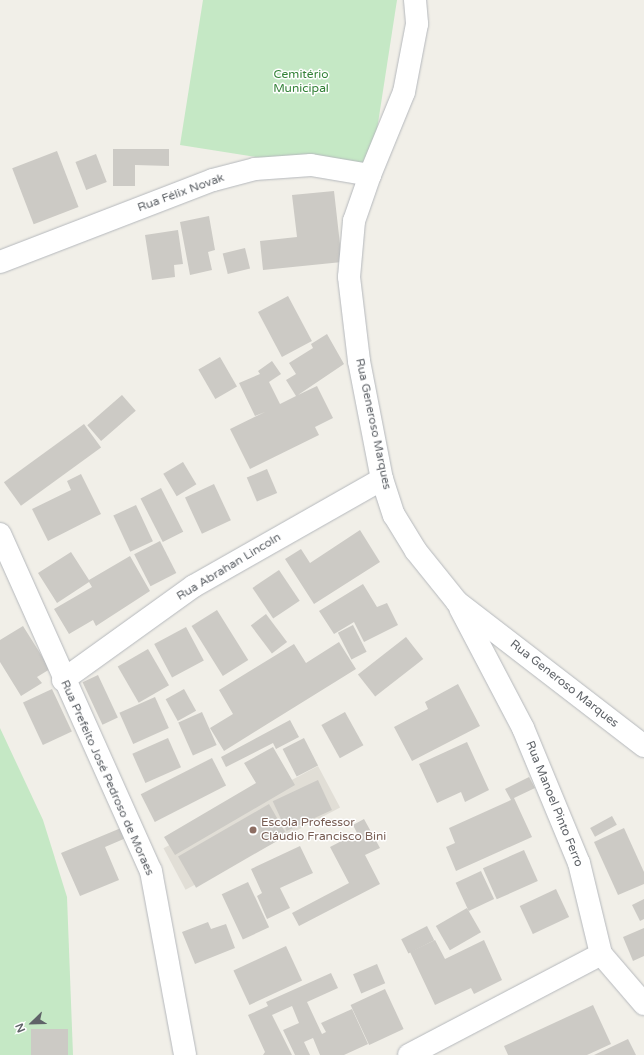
<!DOCTYPE html>
<html>
<head>
<meta charset="utf-8">
<style>
	body { margin:0 }
	#map { position:relative; width:644px; height:1055px; overflow:hidden; background:#f1efe8; font-family:"Varela Round",sans-serif }
	div>[style] { position:absolute }
	.education>* { inset:0; background:#e1ded6; transform-origin:0 0 }
	.green>* { inset:0; background:#c5e8c5 }
	.building>* { inset:0; background:#cccac5; transform-origin:0 0 }
	.roads { filter:drop-shadow(0 0 1px #b5b8bc) drop-shadow(0 0 1px #b5b8bc) }
	.street>* { height:22px; margin:-11px; padding:0 11px; transform-origin:11px; border-radius:11px; background:#fff }
	.secondary>* { height:22px; margin:-11px; padding:0 11px; transform-origin:11px; border-radius:11px; background:#fff }
	.dots>* { width:11px; height:11px; translate:-50% -50%; box-sizing:border-box; border:2px solid #fff; border-radius:50% }
	span { translate:-50% -50%; white-space:nowrap; text-align:center; line-height:1.15; -webkit-text-stroke:3px #fff; paint-order:stroke }
	.park-label { font-size:12px; color:#348238 }
	.street-label { font-size:12px; color:#5f6368 }
	.education-label { font-size:12px; color:#785e54 }
	.left { translate:0 -50%; text-align:left }
	.north { position:absolute; left:12px; top:1003px; width:40px; height:40px; -webkit-text-stroke:3px #fff; paint-order:stroke; rotate:247deg; font-size:11px; font-weight:700; line-height:16px; text-align:center; color:#5f6368 }
	.north::after { content:''; display:block; margin:auto; width:14px; height:18px; background:#5f6368; clip-path:polygon(50% 0,100% 100%,50% 72%,0 100%) }
</style>
</head>
<body>
<div id="map">
	<div class="education">
		<div style="left:318px;top:766px;width:47px;height:175px;rotate:62deg"></div>
	</div>
	<div class="green">
		<div style="clip-path:polygon(203px 0,397px 0,370px 175px,180px 145px)"></div>
		<div style="clip-path:polygon(0 728px,43px 820px,67px 897px,73px 1055px,0 1055px)"></div>
	</div>
	<div class="building">
		<div style="clip-path:polygon(113px 149px,169px 149px,169px 166px,135px 165px,135px 186px,113px 186px)"></div>
		<div style="left:57px;top:151px;width:60px;height:48px;rotate:69deg"></div>
		<div style="left:96px;top:154px;width:30px;height:22px;rotate:69deg"></div>
		<div style="clip-path:polygon(334px 191px,342px 262px,263px 270px,260px 241px,297px 237px,292px 195px)"></div>
		<div style="clip-path:polygon(209px 216px,215px 250px,208px 252px,212px 270px,190px 275px,180px 222px)"></div>
		<div style="clip-path:polygon(178px 230px,183px 264px,174px 265px,175px 277px,152px 280px,145px 235px)"></div>
		<div style="left:245px;top:248px;width:21px;height:23px;rotate:76deg"></div>
		<div style="left:288px;top:296px;width:51px;height:34px;rotate:62deg"></div>
		<div style="clip-path:polygon(327px 334px,344px 364px,298px 395px,317px 386px,333px 418px,315px 427px,319px 435px,250px 469px,230px 429px,265px 412px,255px 416px,239px 383px,260px 374px,258px 371px,272px 361px,281px 374px,269px 382px,280px 404px,296px 396px,286px 380px,296px 374px,289px 363px,313px 348px,311px 344px)"></div>
		<div style="left:220px;top:357px;width:34px;height:25px;rotate:60deg"></div>
		<div style="left:122px;top:395px;width:21px;height:46px;rotate:49deg"></div>
		<div style="left:84px;top:424px;width:29px;height:99px;rotate:54deg"></div>
		<div style="left:183px;top:462px;width:26px;height:23px;rotate:59deg"></div>
		<div style="left:267px;top:469px;width:26px;height:22px;rotate:67deg"></div>
		<div style="clip-path:polygon(81px 474px,101px 514px,48px 541px,32px 509px,71px 490px,67px 481px)"></div>
		<div style="left:214px;top:484px;width:40px;height:32px;rotate:65deg"></div>
		<div style="left:161px;top:488px;width:49px;height:23px;rotate:63deg"></div>
		<div style="left:136px;top:505px;width:40px;height:25px;rotate:65deg"></div>
		<div style="clip-path:polygon(360px 530px,380px 562px,314px 604px,285px 559px,301px 549px,310px 563px)"></div>
		<div style="left:160px;top:541px;width:36px;height:29px;rotate:63deg"></div>
		<div style="clip-path:polygon(71px 552px,89px 580px,130px 556px,150px 591px,96px 626px,93px 620px,69px 634px,54px 609px,92px 587px,89px 582px,57px 603px,38px 573px)"></div>
		<div style="left:279px;top:570px;width:37px;height:32px;rotate:56deg"></div>
		<div style="clip-path:polygon(363px 584px,377px 607px,387px 603px,398px 625px,364px 642px,354px 622px,334px 634px,319px 611px)"></div>
		<div style="left:217px;top:610px;width:59px;height:30px;rotate:58deg"></div>
		<div style="left:266px;top:614px;width:35px;height:19px;rotate:53deg"></div>
		<div style="left:353px;top:625px;width:30px;height:17px;rotate:63deg"></div>
		<div style="clip-path:polygon(23px 626px,50px 669px,37px 677px,42px 683px,21px 696px,0 662px,0 640px)"></div>
		<div style="left:186px;top:627px;width:38px;height:36px;rotate:62deg"></div>
		<div style="left:406px;top:637px;width:28px;height:61px;rotate:52deg"></div>
		<div style="clip-path:polygon(339px 642px,356px 669px,224px 751px,210px 728px,233px 714px,219px 690px,294px 644px,306px 663px)"></div>
		<div style="left:148px;top:649px;width:42px;height:35px;rotate:60deg"></div>
		<div style="left:98px;top:675px;width:47px;height:17px;rotate:65deg"></div>
		<div style="clip-path:polygon(458px 684px,480px 726px,412px 761px,394px 727px,428px 709px,425px 702px)"></div>
		<div style="left:52px;top:689px;width:47px;height:32px;rotate:65deg"></div>
		<div style="left:184px;top:689px;width:25px;height:21px;rotate:61deg"></div>
		<div style="left:155px;top:697px;width:34px;height:39px;rotate:66deg"></div>
		<div style="left:202px;top:712px;width:36px;height:26px;rotate:66deg"></div>
		<div style="left:345px;top:712px;width:38px;height:27px;rotate:61deg"></div>
		<div style="clip-path:polygon(290px 720px,299px 737px,276px 749px,273px 743px,226px 767px,221px 757px)"></div>
		<div style="left:168px;top:738px;width:32px;height:39px;rotate:66deg"></div>
		<div style="left:304px;top:738px;width:31px;height:24px;rotate:63deg"></div>
		<div style="clip-path:polygon(467px 742px,489px 790px,465px 802px,461px 792px,437px 803px,419px 764px)"></div>
		<div style="clip-path:polygon(273px 747px,295px 785px,175px 855px,164px 837px,256px 783px,244px 763px)"></div>
		<div style="left:212px;top:758px;width:31px;height:80px;rotate:63deg"></div>
		<div style="clip-path:polygon(529px 777px,535px 788px,514px 798px,532px 837px,456px 871px,446px 847px,455px 843px,449px 828px,511px 800px,505px 789px)"></div>
		<div style="left:318px;top:780px;width:33px;height:50px;rotate:65deg"></div>
		<div style="left:269px;top:804px;width:36px;height:105px;rotate:60deg"></div>
		<div style="left:612px;top:816px;width:10px;height:25px;rotate:61deg"></div>
		<div style="clip-path:polygon(364px 819px,380px 848px,365px 855px,380px 884px,299px 926px,292px 913px,349px 883px,330px 847px,357px 833px,353px 825px)"></div>
		<div style="clip-path:polygon(121px 828px,126px 838px,105px 847px,119px 880px,80px 896px,61px 853px)"></div>
		<div style="clip-path:polygon(624px 828px,644px 872px,644px 884px,618px 895px,594px 842px)"></div>
		<div style="clip-path:polygon(300px 846px,313px 873px,280px 888px,290px 908px,267px 919px,257px 896px,262px 893px,251px 869px)"></div>
		<div style="left:524px;top:850px;width:34px;height:45px;rotate:66deg"></div>
		<div style="left:481px;top:871px;width:31px;height:28px;rotate:65deg"></div>
		<div style="left:248px;top:882px;width:50px;height:29px;rotate:65deg"></div>
		<div style="left:556px;top:889px;width:31px;height:40px;rotate:65deg"></div>
		<div style="clip-path:polygon(644px 899px,644px 919px,640px 921px,632px 905px)"></div>
		<div style="left:467px;top:908px;width:28px;height:36px;rotate:60deg"></div>
		<div style="clip-path:polygon(208px 922px,211px 929px,226px 924px,235px 948px,195px 964px,182px 932px)"></div>
		<div style="left:427px;top:926px;width:16px;height:29px;rotate:63deg"></div>
		<div style="clip-path:polygon(644px 928px,644px 956px,633px 961px,623px 937px)"></div>
		<div style="clip-path:polygon(435px 940px,445px 959px,484px 940px,502px 980px,474px 994px,471px 988px,435px 1005px,410px 952px)"></div>
		<div style="left:286px;top:946px;width:38px;height:58px;rotate:65deg"></div>
		<div style="left:377px;top:964px;width:21px;height:26px;rotate:67deg"></div>
		<div style="clip-path:polygon(331px 973px,338px 988px,307px 1002px,322px 1034px,326px 1032px,321px 1023px,352px 1009px,368px 1044px,344px 1055px,320px 1055px,313px 1038px,304px 1042px,310px 1055px,295px 1055px,283px 1030px,299px 1023px,292px 1006px,272px 1015px,292px 1055px,263px 1055px,265px 1052px,248px 1015px,268px 1006px,266px 1002px)"></div>
		<div style="left:385px;top:989px;width:44px;height:38px;rotate:65deg"></div>
		<div style="clip-path:polygon(593px 1005px,611px 1044px,587px 1055px,508px 1055px,504px 1046px)"></div>
		<div style="left:31px;top:1029px;width:37px;height:26px"></div>
		<div style="clip-path:polygon(628px 1039px,636px 1055px,594px 1055px)"></div>
	</div>
	<div class="roads">
		<div class="street">
			<div style="left:0;top:262px;width:228px;rotate:-21.1deg"></div>
			<div style="left:213px;top:180px;width:43px;rotate:-14.7deg"></div>
			<div style="left:255px;top:169px;width:56px;rotate:-4.1deg"></div>
			<div style="left:311px;top:165px;width:60px;rotate:9.6deg"></div>
			<div style="left:0;top:534px;width:369px;rotate:65.9deg"></div>
			<div style="left:151px;top:871px;width:187px;rotate:79.5deg"></div>
			<div style="left:63px;top:680px;width:161px;rotate:-35.7deg"></div>
			<div style="left:194px;top:586px;width:216px;rotate:-29.6deg"></div>
			<div style="left:409px;top:1055px;width:217px;rotate:-27.7deg"></div>
		</div>
		<div class="secondary">
			<div style="left:415px;top:0;width:24px;rotate:85deg"></div>
			<div style="left:417px;top:24px;width:69px;rotate:100.8deg"></div>
			<div style="left:404px;top:92px;width:90px;rotate:112.3deg"></div>
			<div style="left:370px;top:175px;width:49px;rotate:109.2deg"></div>
			<div style="left:354px;top:221px;width:56px;rotate:95.1deg"></div>
			<div style="left:349px;top:277px;width:85px;rotate:83.2deg"></div>
			<div style="left:359px;top:361px;width:120px;rotate:79deg"></div>
			<div style="left:382px;top:479px;width:38px;rotate:72deg"></div>
			<div style="left:394px;top:515px;width:42px;rotate:58.6deg"></div>
			<div style="left:416px;top:551px;width:65px;rotate:51.2deg"></div>
			<div style="left:457px;top:602px;width:236px;rotate:37.6deg"></div>
			<div style="left:460px;top:608px;width:136px;rotate:62.3deg"></div>
			<div style="left:523px;top:728px;width:146px;rotate:67.5deg"></div>
			<div style="left:579px;top:863px;width:94px;rotate:76.4deg"></div>
			<div style="left:601px;top:954px;width:66px;rotate:49.3deg"></div>
		</div>
	</div>
	<div class="dots">
		<div style="left:253px;top:830px;background:#8d6e63"></div>
	</div>
	<div class="park-label">
		<span style="left:301px;top:82px">Cemitério<br>Municipal</span>
	</div>
	<div class="street-label">
		<span style="left:181px;top:193px;rotate:-20deg">Rua Félix Novak</span>
		<span style="left:373px;top:424px;rotate:78deg">Rua Generoso Marques</span>
		<span style="left:229px;top:567px;rotate:-31deg">Rua Abrahan Lincoln</span>
		<span style="left:564px;top:684px;rotate:38deg">Rua Generoso Marques</span>
		<span style="left:107px;top:778px;rotate:66deg">Rua Prefeito José Pedroso de Moraes</span>
		<span style="left:554px;top:804px;rotate:68deg">Rua Manoel Pinto Ferro</span>
	</div>
	<div class="education-label">
		<span class="left" style="left:261px;top:830px">Escola Professor<br>Cláudio Francisco Bini</span>
	</div>
	<div class="north">N</div>
</div>
</body>
</html>
